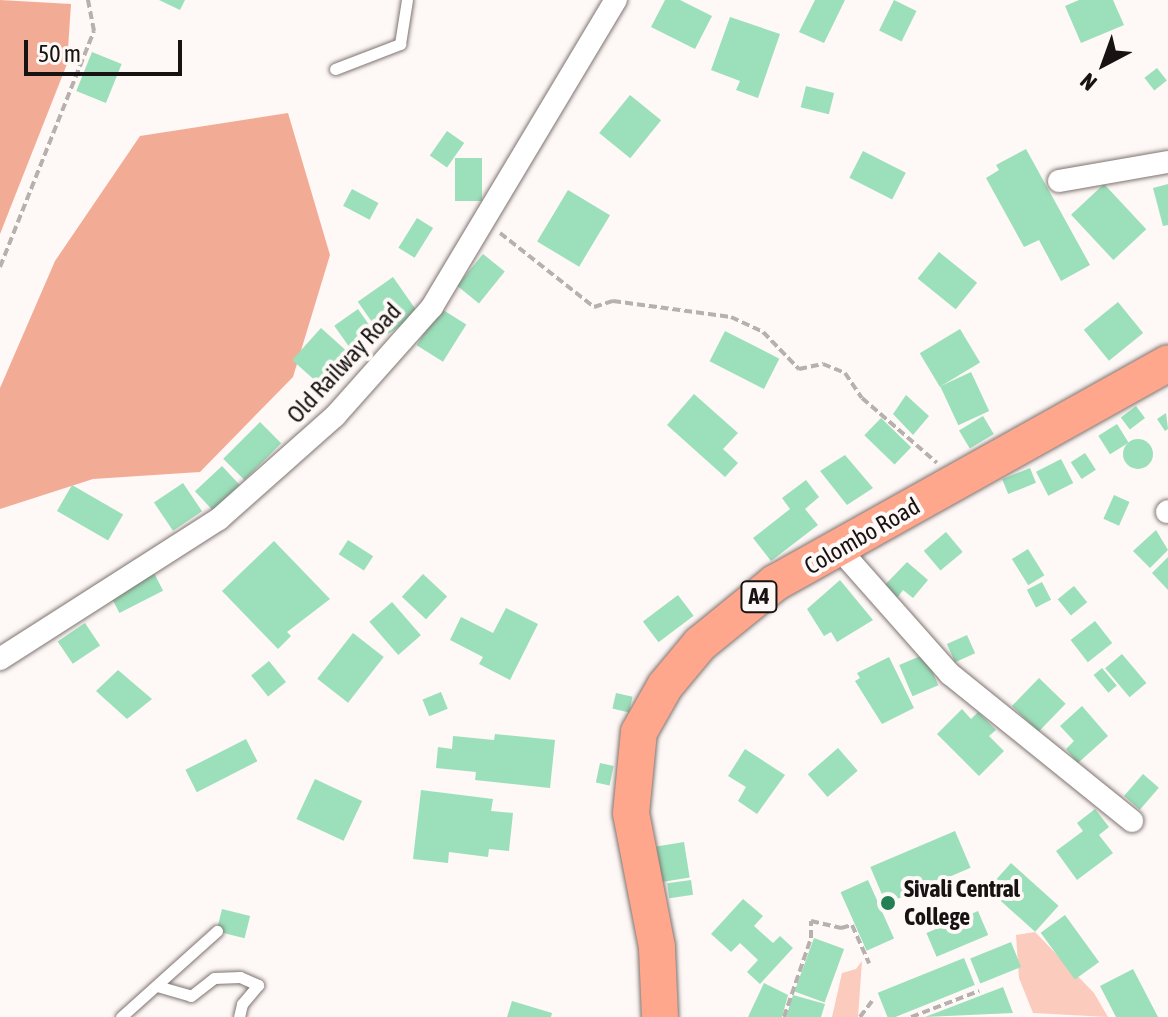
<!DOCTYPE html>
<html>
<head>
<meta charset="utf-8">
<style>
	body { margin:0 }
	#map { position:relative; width:1168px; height:1017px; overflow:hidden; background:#fef8f6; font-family:"Asap Condensed",sans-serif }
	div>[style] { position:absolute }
	.green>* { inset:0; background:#fbcbbd }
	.forest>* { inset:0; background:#f2ac96 }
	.building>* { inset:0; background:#9be0ba; transform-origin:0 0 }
	.round { border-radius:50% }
	.path>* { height:4px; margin-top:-2px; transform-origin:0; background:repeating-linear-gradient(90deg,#b6b1af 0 8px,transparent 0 12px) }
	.roads { filter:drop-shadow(0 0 2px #7e7471) drop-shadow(0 0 2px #7e7471) }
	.service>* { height:11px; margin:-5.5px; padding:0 5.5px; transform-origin:5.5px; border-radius:5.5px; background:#fff }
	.minor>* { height:22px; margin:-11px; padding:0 11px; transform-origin:11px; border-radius:11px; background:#fff }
	.trunk>* { height:36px; margin:-18px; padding:0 18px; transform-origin:18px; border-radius:18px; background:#fea78c }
	.dots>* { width:22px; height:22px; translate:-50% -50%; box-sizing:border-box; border:4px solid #fef8f6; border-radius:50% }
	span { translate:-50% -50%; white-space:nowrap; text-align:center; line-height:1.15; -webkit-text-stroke:8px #fef8f6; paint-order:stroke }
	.shield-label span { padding:2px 6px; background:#fef8f6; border:2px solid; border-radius:6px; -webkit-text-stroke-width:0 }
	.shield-label { font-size:22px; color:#171312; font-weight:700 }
	.street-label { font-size:24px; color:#171312 }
	.poi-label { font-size:24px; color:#171312; font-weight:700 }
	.left { translate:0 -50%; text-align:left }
	.north { position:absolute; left:1064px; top:24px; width:80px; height:80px; -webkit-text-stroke:6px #fef8f6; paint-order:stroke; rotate:221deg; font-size:22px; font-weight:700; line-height:32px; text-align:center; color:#171312 }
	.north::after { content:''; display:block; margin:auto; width:28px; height:36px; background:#171312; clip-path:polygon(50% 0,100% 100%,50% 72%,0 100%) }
	.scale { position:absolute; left:24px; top:40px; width:158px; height:36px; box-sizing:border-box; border:4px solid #171312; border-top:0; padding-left:10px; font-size:24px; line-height:28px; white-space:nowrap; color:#171312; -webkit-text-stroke:6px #fef8f6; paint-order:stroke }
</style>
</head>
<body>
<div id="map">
	<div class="green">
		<div style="clip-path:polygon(1035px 932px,1094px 993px,1108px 1017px,1033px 1013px,1019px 978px,1016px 935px)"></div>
		<div style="clip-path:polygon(862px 961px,858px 1017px,832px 1017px,842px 973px,856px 969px)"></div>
	</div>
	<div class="forest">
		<div style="clip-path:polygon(0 0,71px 4px,67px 64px,0 234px)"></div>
		<div style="clip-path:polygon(288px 113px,330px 255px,293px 377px,200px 472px,93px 479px,0 509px,0 388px,55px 261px,140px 136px)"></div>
	</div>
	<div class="building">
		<div style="clip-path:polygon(159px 0,185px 0,180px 10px)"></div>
		<div style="clip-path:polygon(665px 0,680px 0,712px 16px,695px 49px,651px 27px)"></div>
		<div style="clip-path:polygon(815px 0,845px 0,824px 43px,799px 32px)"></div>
		<div style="left:894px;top:0;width:25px;height:34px;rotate:26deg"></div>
		<div style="clip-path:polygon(1079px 0,1113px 0,1124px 25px,1081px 43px,1065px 6px)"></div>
		<div style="clip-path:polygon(730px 17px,780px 34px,758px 98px,736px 90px,740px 81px,711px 70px)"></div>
		<div style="left:92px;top:52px;width:32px;height:42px;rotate:22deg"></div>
		<div style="left:1157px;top:68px;width:16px;height:16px;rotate:52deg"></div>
		<div style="left:806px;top:86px;width:29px;height:22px;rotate:14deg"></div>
		<div style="left:630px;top:95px;width:40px;height:49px;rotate:39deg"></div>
		<div style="left:447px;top:131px;width:21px;height:30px;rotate:35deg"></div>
		<div style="clip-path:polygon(1026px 149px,1090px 265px,1061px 281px,1039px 240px,1024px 247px,986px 178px,999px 170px,996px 165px)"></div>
		<div style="left:863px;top:151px;width:48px;height:30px;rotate:27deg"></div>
		<div style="left:455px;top:158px;width:27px;height:43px"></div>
		<div style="left:1104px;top:184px;width:62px;height:45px;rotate:47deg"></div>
		<div style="clip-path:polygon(1168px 184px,1168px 225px,1163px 226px,1153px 188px)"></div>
		<div style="left:352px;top:189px;width:30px;height:19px;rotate:28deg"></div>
		<div style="left:568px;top:190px;width:49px;height:60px;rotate:31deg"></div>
		<div style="left:417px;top:218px;width:19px;height:35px;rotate:32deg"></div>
		<div style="left:939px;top:252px;width:49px;height:34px;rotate:39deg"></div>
		<div style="left:483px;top:254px;width:28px;height:41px;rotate:39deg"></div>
		<div style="left:393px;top:277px;width:44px;height:43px;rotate:55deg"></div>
		<div style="left:1118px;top:302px;width:40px;height:44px;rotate:51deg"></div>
		<div style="left:440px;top:308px;width:31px;height:44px;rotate:32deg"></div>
		<div style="left:358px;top:309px;width:28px;height:29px;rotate:55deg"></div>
		<div style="left:321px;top:328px;width:39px;height:43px;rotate:42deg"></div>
		<div style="left:960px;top:329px;width:39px;height:47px;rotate:59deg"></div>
		<div style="left:725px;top:331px;width:61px;height:34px;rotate:27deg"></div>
		<div style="left:971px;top:372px;width:43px;height:34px;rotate:65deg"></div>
		<div style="clip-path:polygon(694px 394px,738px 433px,723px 449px,738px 463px,725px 477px,667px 425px)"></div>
		<div style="clip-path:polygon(906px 395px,929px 416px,913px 435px,893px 414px)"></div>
		<div style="left:1136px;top:406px;width:15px;height:19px;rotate:53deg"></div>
		<div style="clip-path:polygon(1166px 413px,1168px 429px,1165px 431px,1157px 419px)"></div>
		<div style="left:983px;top:416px;width:21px;height:28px;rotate:59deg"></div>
		<div style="left:881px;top:418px;width:42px;height:24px;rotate:44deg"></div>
		<div style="left:260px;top:422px;width:30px;height:52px;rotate:45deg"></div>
		<div style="left:1117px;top:424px;width:22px;height:22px;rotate:58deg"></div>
		<div class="round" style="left:1123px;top:439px;width:30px;height:30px"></div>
		<div style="left:1085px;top:453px;width:20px;height:17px;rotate:57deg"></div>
		<div style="clip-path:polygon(845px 455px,873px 488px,847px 505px,820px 471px)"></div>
		<div style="left:1061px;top:459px;width:27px;height:28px;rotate:63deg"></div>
		<div style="left:222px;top:466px;width:26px;height:37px;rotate:47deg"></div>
		<div style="left:1030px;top:468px;width:16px;height:30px;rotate:68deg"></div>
		<div style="clip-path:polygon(806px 480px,819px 497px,805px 509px,818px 525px,771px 561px,753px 538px,790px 509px,782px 498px)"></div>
		<div style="left:183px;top:483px;width:34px;height:35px;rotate:56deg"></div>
		<div style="left:72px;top:485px;width:59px;height:30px;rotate:30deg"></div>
		<div style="left:1114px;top:495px;width:17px;height:26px;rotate:24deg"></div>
		<div style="clip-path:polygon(1156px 530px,1168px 550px,1150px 568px,1133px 551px)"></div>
		<div style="left:946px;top:532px;width:26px;height:29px;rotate:50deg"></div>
		<div style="left:348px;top:540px;width:30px;height:17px;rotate:33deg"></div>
		<div style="clip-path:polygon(274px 541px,330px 599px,287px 632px,291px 636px,278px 649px,222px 591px)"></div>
		<div style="left:1028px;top:549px;width:31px;height:19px;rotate:58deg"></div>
		<div style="clip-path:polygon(1168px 557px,1168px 590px,1152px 573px)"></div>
		<div style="clip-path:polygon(907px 562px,928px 580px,913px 598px,903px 590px,895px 601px,881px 589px)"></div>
		<div style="left:154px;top:573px;width:20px;height:49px;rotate:63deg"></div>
		<div style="left:423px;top:574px;width:33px;height:31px;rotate:43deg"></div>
		<div style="clip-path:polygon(840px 580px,873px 620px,837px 642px,831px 632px,824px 636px,807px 609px)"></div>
		<div style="left:1042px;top:582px;width:20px;height:17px;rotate:63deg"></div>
		<div style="left:1074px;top:586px;width:21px;height:21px;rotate:51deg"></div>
		<div style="left:678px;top:595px;width:26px;height:44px;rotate:53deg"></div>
		<div style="left:392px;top:602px;width:44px;height:30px;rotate:49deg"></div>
		<div style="clip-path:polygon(506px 608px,538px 624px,510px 680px,479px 664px,483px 657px,450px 640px,461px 617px,493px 633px)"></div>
		<div style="left:1095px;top:621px;width:28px;height:31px;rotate:52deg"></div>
		<div style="left:85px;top:623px;width:27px;height:33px;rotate:56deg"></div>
		<div style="left:353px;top:633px;width:39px;height:58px;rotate:38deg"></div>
		<div style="left:967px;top:635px;width:20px;height:22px;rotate:66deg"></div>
		<div style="left:925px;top:654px;width:34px;height:28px;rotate:67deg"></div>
		<div style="left:1122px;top:654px;width:38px;height:22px;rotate:50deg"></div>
		<div style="clip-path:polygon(889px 657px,914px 708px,882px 724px,855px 681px,860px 678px,857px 673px)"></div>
		<div style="left:269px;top:661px;width:27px;height:23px;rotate:51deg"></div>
		<div style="left:1102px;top:668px;width:23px;height:11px;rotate:50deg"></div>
		<div style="clip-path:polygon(118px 670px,152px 699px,127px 719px,96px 691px)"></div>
		<div style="left:1039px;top:678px;width:37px;height:39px;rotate:44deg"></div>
		<div style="left:441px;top:692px;width:18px;height:20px;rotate:68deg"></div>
		<div style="left:616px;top:693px;width:17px;height:16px;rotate:13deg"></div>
		<div style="clip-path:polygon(1082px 706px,1108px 736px,1078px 763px,1066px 749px,1074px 741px,1060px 726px)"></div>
		<div style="clip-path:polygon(962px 709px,971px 719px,978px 712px,996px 730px,989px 736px,1004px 751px,979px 776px,937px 734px)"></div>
		<div style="clip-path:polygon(495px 734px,555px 740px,550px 788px,475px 780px,476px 772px,436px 768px,438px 747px,452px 749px,453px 736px,494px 740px)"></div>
		<div style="left:246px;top:739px;width:25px;height:68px;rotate:63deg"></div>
		<div style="left:838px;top:748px;width:30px;height:40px;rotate:49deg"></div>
		<div style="clip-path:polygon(745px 749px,785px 775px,757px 814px,738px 801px,746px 787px,728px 776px)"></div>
		<div style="left:600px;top:763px;width:14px;height:20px;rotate:12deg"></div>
		<div style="left:1143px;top:774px;width:21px;height:29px;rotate:41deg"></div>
		<div style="left:315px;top:779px;width:52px;height:44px;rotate:25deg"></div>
		<div style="clip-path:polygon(421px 790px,493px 799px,491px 811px,513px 813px,509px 851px,489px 849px,488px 857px,449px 852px,448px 863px,413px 859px)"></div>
		<div style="clip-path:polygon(1095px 809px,1109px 827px,1099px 835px,1113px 853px,1077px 880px,1056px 851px,1083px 831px,1077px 823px)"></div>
		<div style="left:955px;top:831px;width:40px;height:92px;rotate:67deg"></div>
		<div style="left:684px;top:842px;width:36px;height:28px;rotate:81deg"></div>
		<div style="left:1011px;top:863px;width:64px;height:35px;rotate:42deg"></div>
		<div style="left:691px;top:880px;width:15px;height:24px;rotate:82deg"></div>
		<div style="left:868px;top:880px;width:64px;height:30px;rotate:66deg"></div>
		<div style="clip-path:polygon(743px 899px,763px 916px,754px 926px,773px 943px,780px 936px,793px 948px,760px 984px,747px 972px,758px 960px,740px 943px,731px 952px,711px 934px)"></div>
		<div style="left:222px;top:909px;width:29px;height:23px;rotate:14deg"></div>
		<div style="left:978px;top:911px;width:26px;height:56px;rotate:67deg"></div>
		<div style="left:1065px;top:915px;width:58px;height:30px;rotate:54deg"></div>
		<div style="left:814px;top:938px;width:32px;height:57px;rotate:20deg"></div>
		<div style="left:1011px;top:942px;width:27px;height:44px;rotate:68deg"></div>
		<div style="left:964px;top:958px;width:29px;height:93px;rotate:68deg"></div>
		<div style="clip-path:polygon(1133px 969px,1158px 1017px,1116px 1017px,1100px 986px)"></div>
		<div style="clip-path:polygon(764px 983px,788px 995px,782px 1017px,748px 1017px)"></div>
		<div style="clip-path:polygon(1003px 987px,1013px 1013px,925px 1017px)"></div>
		<div style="clip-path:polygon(793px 995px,825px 1004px,821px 1017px,786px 1017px)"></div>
		<div style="clip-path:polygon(512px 1001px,552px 1013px,551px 1017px,507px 1017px)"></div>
	</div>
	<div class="path">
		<div style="left:500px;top:233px;width:120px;rotate:38.2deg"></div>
		<div style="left:594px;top:307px;width:20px;rotate:-18deg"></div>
		<div style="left:613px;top:301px;width:119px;rotate:7.7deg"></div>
		<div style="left:731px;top:317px;width:35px;rotate:25deg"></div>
		<div style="left:763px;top:332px;width:52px;rotate:45.8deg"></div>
		<div style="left:799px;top:369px;width:25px;rotate:-12deg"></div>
		<div style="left:823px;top:364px;width:24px;rotate:22deg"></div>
		<div style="left:845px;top:373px;width:30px;rotate:56deg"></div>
		<div style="left:862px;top:398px;width:99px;rotate:40.9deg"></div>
		<div style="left:0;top:267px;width:254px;rotate:-68.3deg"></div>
		<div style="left:94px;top:31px;width:32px;rotate:-101deg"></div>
		<div style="left:784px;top:1017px;width:83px;rotate:-71.1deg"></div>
		<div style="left:811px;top:938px;width:17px;rotate:-90deg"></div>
		<div style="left:811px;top:921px;width:31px;rotate:13deg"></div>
		<div style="left:841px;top:928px;width:11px;rotate:-15deg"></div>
		<div style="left:852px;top:925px;width:42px;rotate:65.9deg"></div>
		<div style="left:860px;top:1017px;width:20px;rotate:-53deg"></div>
		<div style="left:911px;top:1017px;width:73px;rotate:-20.9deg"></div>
	</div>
	<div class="roads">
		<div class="service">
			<div style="left:335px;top:69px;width:70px;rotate:-21deg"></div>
			<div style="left:400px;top:44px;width:45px;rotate:-81deg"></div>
			<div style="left:157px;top:986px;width:35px;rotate:16deg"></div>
			<div style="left:191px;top:996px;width:29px;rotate:-38deg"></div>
			<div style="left:214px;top:978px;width:26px;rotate:-2deg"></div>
			<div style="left:240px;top:977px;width:20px;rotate:24deg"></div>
			<div style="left:258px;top:985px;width:25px;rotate:130deg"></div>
			<div style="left:242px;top:1004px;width:13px;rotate:103deg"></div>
			<div style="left:121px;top:1017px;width:129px;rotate:-41.9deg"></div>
		</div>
		<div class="minor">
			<div style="left:1059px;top:181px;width:111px;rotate:-9.9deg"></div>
			<div style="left:1167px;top:512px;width:1px;rotate:-45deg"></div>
			<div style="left:841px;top:551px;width:164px;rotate:48.5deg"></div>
			<div style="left:950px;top:674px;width:234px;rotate:38.9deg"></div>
			<div style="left:0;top:659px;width:260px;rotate:-32.6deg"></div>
			<div style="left:219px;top:519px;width:155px;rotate:-41.6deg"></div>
			<div style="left:335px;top:416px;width:146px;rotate:-48.3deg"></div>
			<div style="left:432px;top:307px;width:358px;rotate:-59.1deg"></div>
		</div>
		<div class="trunk">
			<div style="left:660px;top:1017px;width:70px;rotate:-92.5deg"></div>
			<div style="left:657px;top:947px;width:136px;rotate:-101deg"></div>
			<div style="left:631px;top:813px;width:81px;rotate:-84.4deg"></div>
			<div style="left:639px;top:732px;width:53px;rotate:-60.5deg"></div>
			<div style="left:665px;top:686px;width:55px;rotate:-50.2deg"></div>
			<div style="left:700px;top:644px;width:97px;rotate:-39.1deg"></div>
			<div style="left:775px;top:583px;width:450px;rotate:-29.2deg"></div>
		</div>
	</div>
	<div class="dots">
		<div style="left:888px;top:903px;background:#237f56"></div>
	</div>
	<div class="shield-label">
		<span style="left:759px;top:597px">A4</span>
	</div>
	<div class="street-label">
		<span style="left:344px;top:363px;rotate:-47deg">Old Railway Road</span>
		<span style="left:862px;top:536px;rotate:-30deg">Colombo Road</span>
	</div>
	<div class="poi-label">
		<span class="left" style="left:904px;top:903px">Sivali Central<br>College</span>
	</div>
	<div class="north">N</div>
	<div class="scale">50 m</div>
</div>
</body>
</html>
